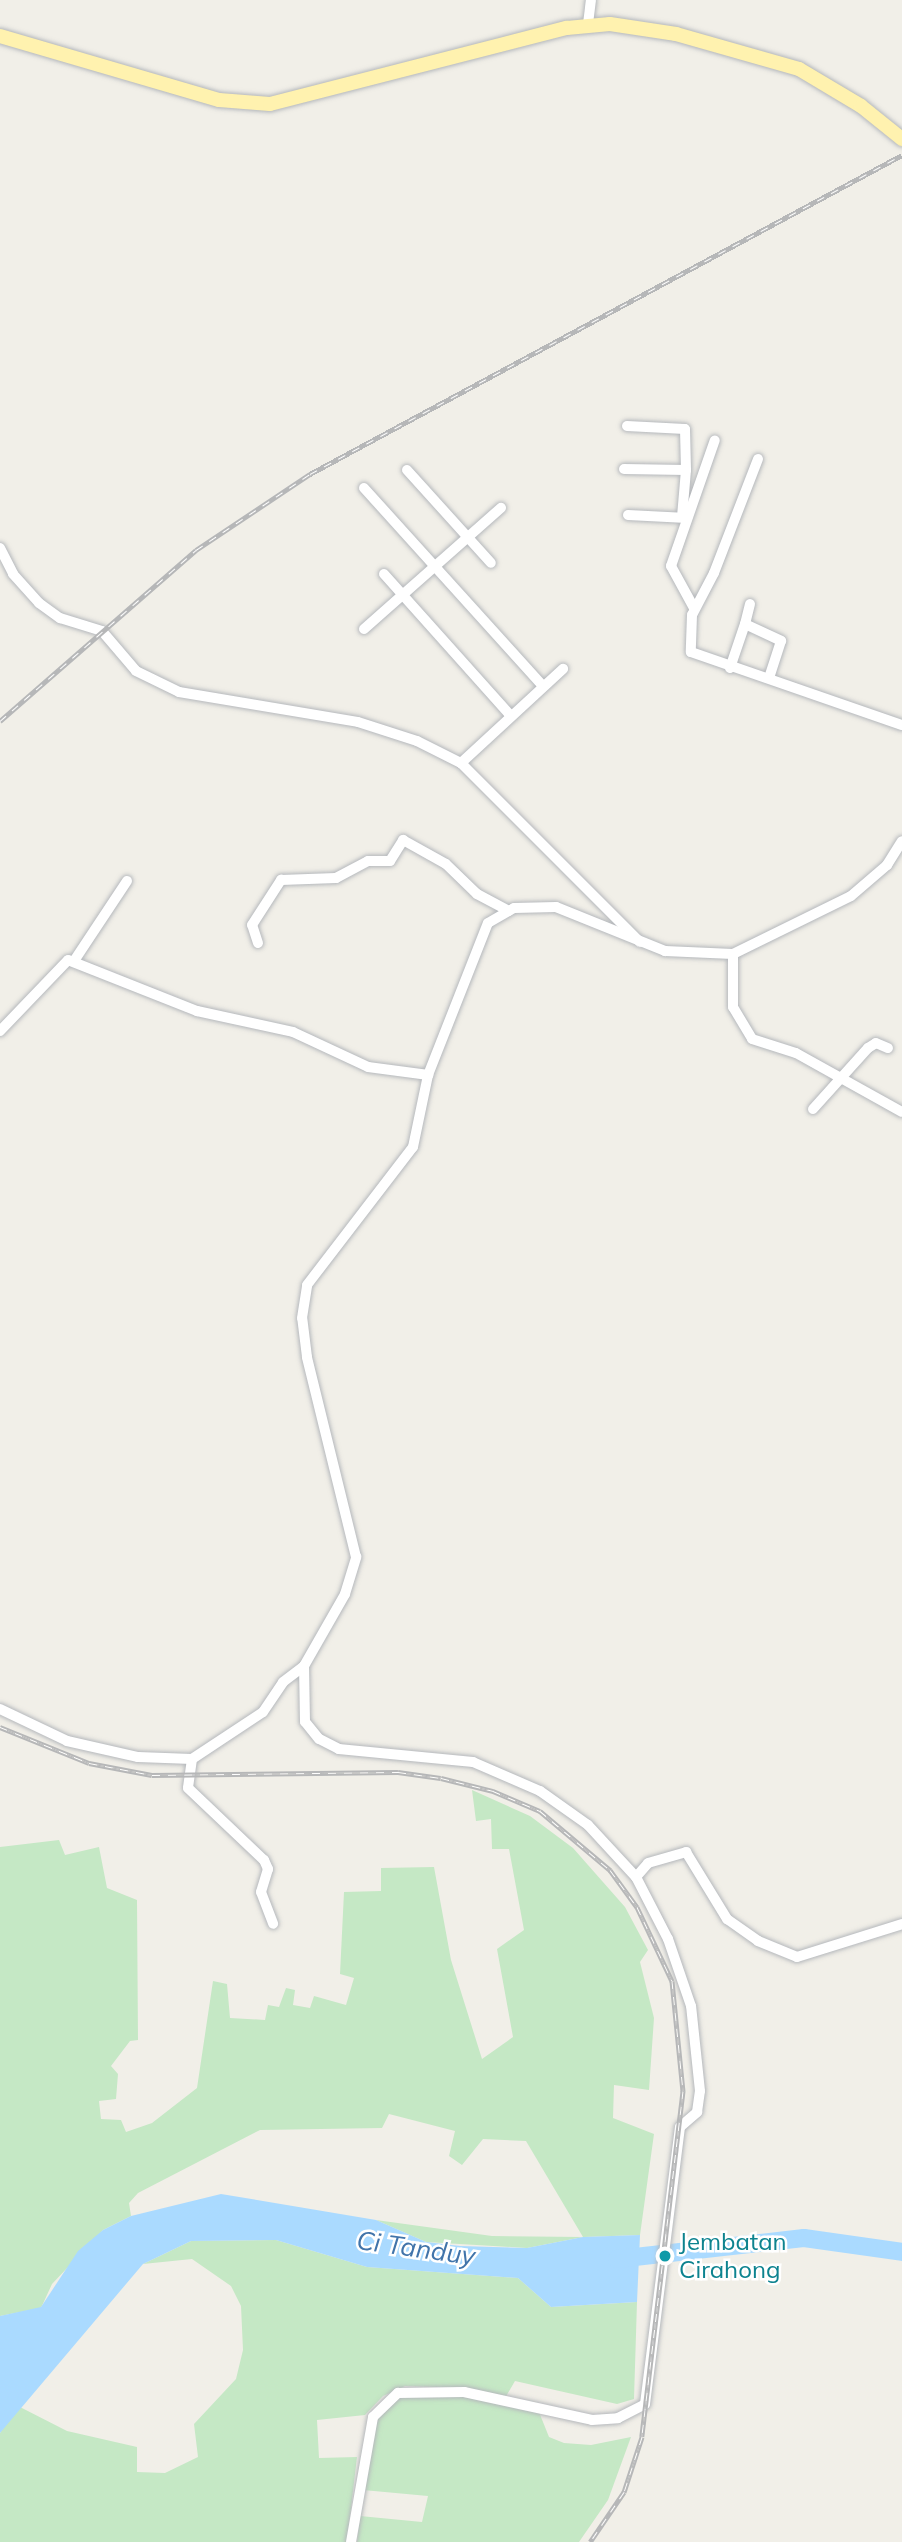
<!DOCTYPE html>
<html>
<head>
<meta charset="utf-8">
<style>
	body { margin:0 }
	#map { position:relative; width:902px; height:2542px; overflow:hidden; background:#f1efe8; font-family:Mulish,sans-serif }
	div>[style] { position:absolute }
	.green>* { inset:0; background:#c5e8c5 }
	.water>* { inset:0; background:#aadaff }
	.river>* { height:18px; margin:-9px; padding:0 9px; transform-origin:9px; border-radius:9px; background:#aadaff }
	.roads { filter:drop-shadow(0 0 2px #b5b8bc) drop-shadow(0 0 2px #b5b8bc) }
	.minor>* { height:10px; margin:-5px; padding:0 5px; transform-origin:5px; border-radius:5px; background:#fff }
	.major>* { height:14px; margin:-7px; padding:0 7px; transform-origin:7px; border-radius:7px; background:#fff2af }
	.rail>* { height:5px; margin-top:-2.5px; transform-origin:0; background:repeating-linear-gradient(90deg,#fff 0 8px,#b6b7b8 0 16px); box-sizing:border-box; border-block:2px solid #b6b7b8 }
	.dots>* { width:19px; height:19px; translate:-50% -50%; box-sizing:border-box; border:4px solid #fff; border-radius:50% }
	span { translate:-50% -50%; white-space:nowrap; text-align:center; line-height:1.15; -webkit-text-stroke:5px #fff; paint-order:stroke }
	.culture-label { font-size:24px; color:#0d838f }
	.left { translate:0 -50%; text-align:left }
	.water-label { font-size:26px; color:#4174aa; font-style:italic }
</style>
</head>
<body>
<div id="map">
	<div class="green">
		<div style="clip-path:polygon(472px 1790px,530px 1816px,573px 1848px,625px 1907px,648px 1950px,640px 1962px,654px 2018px,649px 2090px,614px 2085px,613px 2118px,654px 2134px,640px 2235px,583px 2237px,527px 2248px,426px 2242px,376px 2220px,492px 2236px,583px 2237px,526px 2141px,483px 2139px,462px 2165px,449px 2156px,455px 2131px,389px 2114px,382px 2128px,260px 2130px,138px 2193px,129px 2203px,131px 2216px,103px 2230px,52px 2284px,41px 2308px,0 2316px,0 1847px,59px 1840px,65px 1855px,99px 1847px,107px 1888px,137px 1900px,138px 2040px,130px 2041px,111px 2066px,118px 2074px,116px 2099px,99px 2101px,101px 2119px,121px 2120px,126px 2132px,152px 2123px,197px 2088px,213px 1981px,227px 1984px,230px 2018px,265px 2020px,268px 2005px,279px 2007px,286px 1988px,295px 1990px,293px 2005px,310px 2008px,314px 1996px,346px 2005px,354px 1978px,340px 1974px,344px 1892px,381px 1891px,381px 1868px,434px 1867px,451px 1960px,482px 2059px,513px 2037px,497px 1949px,524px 1930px,509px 1849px,492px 1849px,491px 1819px,476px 1821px)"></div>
		<div style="clip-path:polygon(276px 2240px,367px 2267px,518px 2278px,551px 2307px,637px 2302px,634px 2399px,617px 2404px,515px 2381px,505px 2398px,466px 2388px,405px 2386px,383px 2396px,365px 2415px,317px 2420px,319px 2458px,357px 2457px,347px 2542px,0 2542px,0 2433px,18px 2406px,67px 2431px,137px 2447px,137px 2472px,165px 2473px,198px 2457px,194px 2424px,236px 2379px,243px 2350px,241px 2306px,231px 2286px,192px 2259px,143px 2264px,191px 2241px)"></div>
		<div style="clip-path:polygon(400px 2397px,464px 2397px,539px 2412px,549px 2437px,564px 2443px,591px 2445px,631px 2437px,608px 2500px,579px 2542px,357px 2542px,360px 2516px,422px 2522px,428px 2496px,363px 2490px,375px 2418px)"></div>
	</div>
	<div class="water">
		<div style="clip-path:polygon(221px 2194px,376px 2220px,426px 2242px,460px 2246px,527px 2248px,583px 2237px,640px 2235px,637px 2302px,551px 2307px,518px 2278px,367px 2267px,276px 2240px,191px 2241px,143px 2264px,0 2433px,0 2316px,41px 2307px,78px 2251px,103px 2230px,131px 2216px)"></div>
	</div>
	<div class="river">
		<div style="left:617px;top:2259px;width:188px;rotate:-6.4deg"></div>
		<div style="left:804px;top:2238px;width:99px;rotate:8.1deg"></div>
	</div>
	<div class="roads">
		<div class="minor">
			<div style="left:588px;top:24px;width:24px;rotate:-83deg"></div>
			<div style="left:627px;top:426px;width:58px;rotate:3deg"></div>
			<div style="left:685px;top:429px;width:41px;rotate:88.6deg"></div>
			<div style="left:758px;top:459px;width:122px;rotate:111.1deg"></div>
			<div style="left:714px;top:573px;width:47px;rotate:117.6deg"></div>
			<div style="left:692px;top:615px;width:37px;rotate:92deg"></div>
			<div style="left:691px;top:652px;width:223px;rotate:19.1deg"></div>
			<div style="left:624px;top:469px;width:62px;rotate:0.9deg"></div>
			<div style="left:686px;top:470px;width:47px;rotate:94.9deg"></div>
			<div style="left:407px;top:470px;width:125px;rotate:47.9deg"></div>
			<div style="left:364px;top:488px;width:267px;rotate:47.9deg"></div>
			<div style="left:628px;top:515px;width:59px;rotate:2.9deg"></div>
			<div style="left:0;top:548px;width:29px;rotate:63deg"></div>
			<div style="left:13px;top:574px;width:39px;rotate:48deg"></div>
			<div style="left:39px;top:603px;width:26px;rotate:36deg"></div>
			<div style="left:60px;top:618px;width:44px;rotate:17.2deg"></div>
			<div style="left:102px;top:631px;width:52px;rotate:49.6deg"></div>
			<div style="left:136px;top:671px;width:48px;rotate:26deg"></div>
			<div style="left:179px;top:692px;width:181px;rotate:9.5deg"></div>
			<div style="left:358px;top:722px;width:62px;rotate:17.9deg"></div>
			<div style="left:417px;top:741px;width:49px;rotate:26.6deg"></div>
			<div style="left:461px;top:763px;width:253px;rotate:45deg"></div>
			<div style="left:384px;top:574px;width:189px;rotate:48.2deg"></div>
			<div style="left:750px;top:604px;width:21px;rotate:104deg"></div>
			<div style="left:745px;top:624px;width:40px;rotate:25deg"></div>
			<div style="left:781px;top:641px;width:39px;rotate:108deg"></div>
			<div style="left:694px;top:608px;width:48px;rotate:-118.7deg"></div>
			<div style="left:671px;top:566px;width:133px;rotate:-70.8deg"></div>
			<div style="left:364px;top:629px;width:183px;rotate:-41.5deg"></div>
			<div style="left:730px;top:668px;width:46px;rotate:-71.2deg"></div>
			<div style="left:461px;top:763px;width:139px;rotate:-42.7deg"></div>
			<div style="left:258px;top:943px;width:19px;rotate:-108deg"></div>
			<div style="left:252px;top:925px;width:54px;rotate:-57.2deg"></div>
			<div style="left:281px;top:880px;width:55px;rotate:-2.1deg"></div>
			<div style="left:336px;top:878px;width:36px;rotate:-28deg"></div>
			<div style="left:368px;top:861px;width:22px"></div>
			<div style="left:390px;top:861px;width:25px;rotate:-58deg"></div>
			<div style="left:403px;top:840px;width:49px;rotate:29.2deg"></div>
			<div style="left:446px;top:864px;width:43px;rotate:44.1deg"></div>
			<div style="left:477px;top:894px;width:36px;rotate:28deg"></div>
			<div style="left:733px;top:954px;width:53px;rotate:90deg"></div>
			<div style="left:733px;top:1007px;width:37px;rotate:59deg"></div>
			<div style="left:752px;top:1039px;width:46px;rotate:17.7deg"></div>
			<div style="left:796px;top:1053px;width:121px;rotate:29.1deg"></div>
			<div style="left:74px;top:961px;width:96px;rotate:-56.5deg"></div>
			<div style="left:0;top:1031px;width:98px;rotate:-46.2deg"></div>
			<div style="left:68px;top:960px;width:139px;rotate:21.6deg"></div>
			<div style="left:197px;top:1011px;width:98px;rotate:12.3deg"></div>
			<div style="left:293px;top:1032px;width:83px;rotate:25deg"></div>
			<div style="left:368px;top:1067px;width:61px;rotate:7.6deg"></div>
			<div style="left:813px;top:1109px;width:82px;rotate:-48deg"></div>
			<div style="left:868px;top:1048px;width:9px;rotate:-32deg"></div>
			<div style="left:876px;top:1043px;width:13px;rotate:23deg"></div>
			<div style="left:0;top:1709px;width:74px;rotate:25.5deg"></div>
			<div style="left:67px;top:1741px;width:73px;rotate:12.7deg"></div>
			<div style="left:138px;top:1757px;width:54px;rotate:2.1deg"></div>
			<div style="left:192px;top:1759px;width:85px;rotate:-33.5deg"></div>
			<div style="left:263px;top:1712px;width:36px;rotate:-56deg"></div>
			<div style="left:283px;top:1682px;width:26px;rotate:-37deg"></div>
			<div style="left:192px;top:1759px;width:29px;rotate:98deg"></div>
			<div style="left:188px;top:1788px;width:105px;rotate:43.5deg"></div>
			<div style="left:264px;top:1860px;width:10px;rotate:66deg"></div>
			<div style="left:268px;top:1869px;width:24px;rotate:107deg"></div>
			<div style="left:261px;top:1892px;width:34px;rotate:69deg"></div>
			<div style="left:636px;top:1877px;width:18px;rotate:-49deg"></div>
			<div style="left:648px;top:1863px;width:40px;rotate:-16deg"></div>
			<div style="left:686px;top:1852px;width:79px;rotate:58.5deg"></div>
			<div style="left:727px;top:1919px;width:38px;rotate:35deg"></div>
			<div style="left:758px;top:1941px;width:42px;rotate:22.3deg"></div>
			<div style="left:797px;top:1957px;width:110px;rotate:-17.4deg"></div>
			<div style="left:351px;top:2542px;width:127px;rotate:-80deg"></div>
			<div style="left:373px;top:2417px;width:35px;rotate:-44deg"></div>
			<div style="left:398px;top:2393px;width:66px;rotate:-0.9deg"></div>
			<div style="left:464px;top:2392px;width:131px;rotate:12.3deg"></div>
			<div style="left:592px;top:2420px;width:26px;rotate:-4deg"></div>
			<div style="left:618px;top:2418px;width:30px;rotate:-27deg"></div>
			<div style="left:645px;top:2404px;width:279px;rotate:-82.8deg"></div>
			<div style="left:680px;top:2127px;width:23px;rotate:-41deg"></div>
			<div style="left:697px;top:2112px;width:21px;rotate:-82deg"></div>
			<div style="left:700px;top:2091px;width:85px;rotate:-96deg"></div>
			<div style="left:691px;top:2006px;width:71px;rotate:-108.9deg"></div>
			<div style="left:668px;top:1939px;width:70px;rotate:-117.3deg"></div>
			<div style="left:636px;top:1877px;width:71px;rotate:-132.7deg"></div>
			<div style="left:588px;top:1825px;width:59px;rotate:-144.7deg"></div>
			<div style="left:540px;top:1791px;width:73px;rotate:-156.6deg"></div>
			<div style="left:473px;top:1762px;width:135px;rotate:-174.5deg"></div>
			<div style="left:339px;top:1749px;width:22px;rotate:-153deg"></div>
			<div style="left:319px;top:1739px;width:22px;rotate:-129deg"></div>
			<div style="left:305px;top:1722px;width:56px;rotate:-91deg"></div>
			<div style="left:304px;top:1666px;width:83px;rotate:-60.3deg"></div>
			<div style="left:345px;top:1594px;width:39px;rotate:-73deg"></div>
			<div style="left:356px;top:1557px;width:206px;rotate:-103.8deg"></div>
			<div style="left:307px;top:1357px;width:39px;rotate:-97deg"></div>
			<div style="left:302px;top:1318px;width:33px;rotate:-81deg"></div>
			<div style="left:307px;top:1285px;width:174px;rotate:-52.5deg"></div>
			<div style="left:413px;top:1147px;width:74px;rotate:-78.2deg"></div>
			<div style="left:428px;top:1075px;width:163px;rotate:-68.5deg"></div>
			<div style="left:488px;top:923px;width:30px;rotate:-30deg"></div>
			<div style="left:514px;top:908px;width:42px;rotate:-1.4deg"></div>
			<div style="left:556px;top:907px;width:118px;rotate:22deg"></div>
			<div style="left:665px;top:951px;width:68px;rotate:2.5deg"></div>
			<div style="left:733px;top:954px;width:131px;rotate:-26.2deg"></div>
			<div style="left:851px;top:896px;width:48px;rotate:-40.7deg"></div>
			<div style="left:887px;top:865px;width:28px;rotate:-58deg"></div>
		</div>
		<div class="major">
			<div style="left:0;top:36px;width:228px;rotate:16.3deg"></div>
			<div style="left:219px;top:100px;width:51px;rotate:4.5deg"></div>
			<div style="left:270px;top:104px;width:307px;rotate:-14.4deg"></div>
			<div style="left:567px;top:28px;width:43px;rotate:-5.3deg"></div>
			<div style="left:610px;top:24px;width:67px;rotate:8.6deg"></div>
			<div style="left:676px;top:34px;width:128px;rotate:15.9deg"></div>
			<div style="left:799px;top:69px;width:72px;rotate:30.8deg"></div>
			<div style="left:861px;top:106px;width:53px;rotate:38.8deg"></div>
		</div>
	</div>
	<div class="rail">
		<div style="left:0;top:721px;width:260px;rotate:-41.1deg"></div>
		<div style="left:196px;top:550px;width:137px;rotate:-33.7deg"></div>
		<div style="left:310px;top:474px;width:672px;rotate:-28.32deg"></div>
		<div style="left:0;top:1727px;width:96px;rotate:22deg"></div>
		<div style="left:89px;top:1763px;width:64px;rotate:10.8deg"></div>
		<div style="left:152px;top:1775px;width:246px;rotate:-0.7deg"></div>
		<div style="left:398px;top:1772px;width:43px;rotate:7.9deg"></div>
		<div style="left:441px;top:1778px;width:54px;rotate:14deg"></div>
		<div style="left:493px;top:1791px;width:51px;rotate:23.1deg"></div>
		<div style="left:540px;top:1811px;width:92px;rotate:40.1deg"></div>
		<div style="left:610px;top:1870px;width:46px;rotate:53.9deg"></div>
		<div style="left:637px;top:1907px;width:82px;rotate:64.7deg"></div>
		<div style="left:672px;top:1981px;width:111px;rotate:84.3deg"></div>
		<div style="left:683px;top:2091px;width:348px;rotate:96.8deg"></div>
		<div style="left:642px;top:2437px;width:58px;rotate:108.1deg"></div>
		<div style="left:624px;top:2492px;width:60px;rotate:124.2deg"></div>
	</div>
	<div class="dots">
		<div style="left:665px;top:2256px;background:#0f9aa8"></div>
	</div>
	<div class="culture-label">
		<span class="left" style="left:679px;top:2256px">Jembatan<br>Cirahong</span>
	</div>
	<div class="water-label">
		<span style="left:416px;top:2248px;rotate:8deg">Ci Tanduy</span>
	</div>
</div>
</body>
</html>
